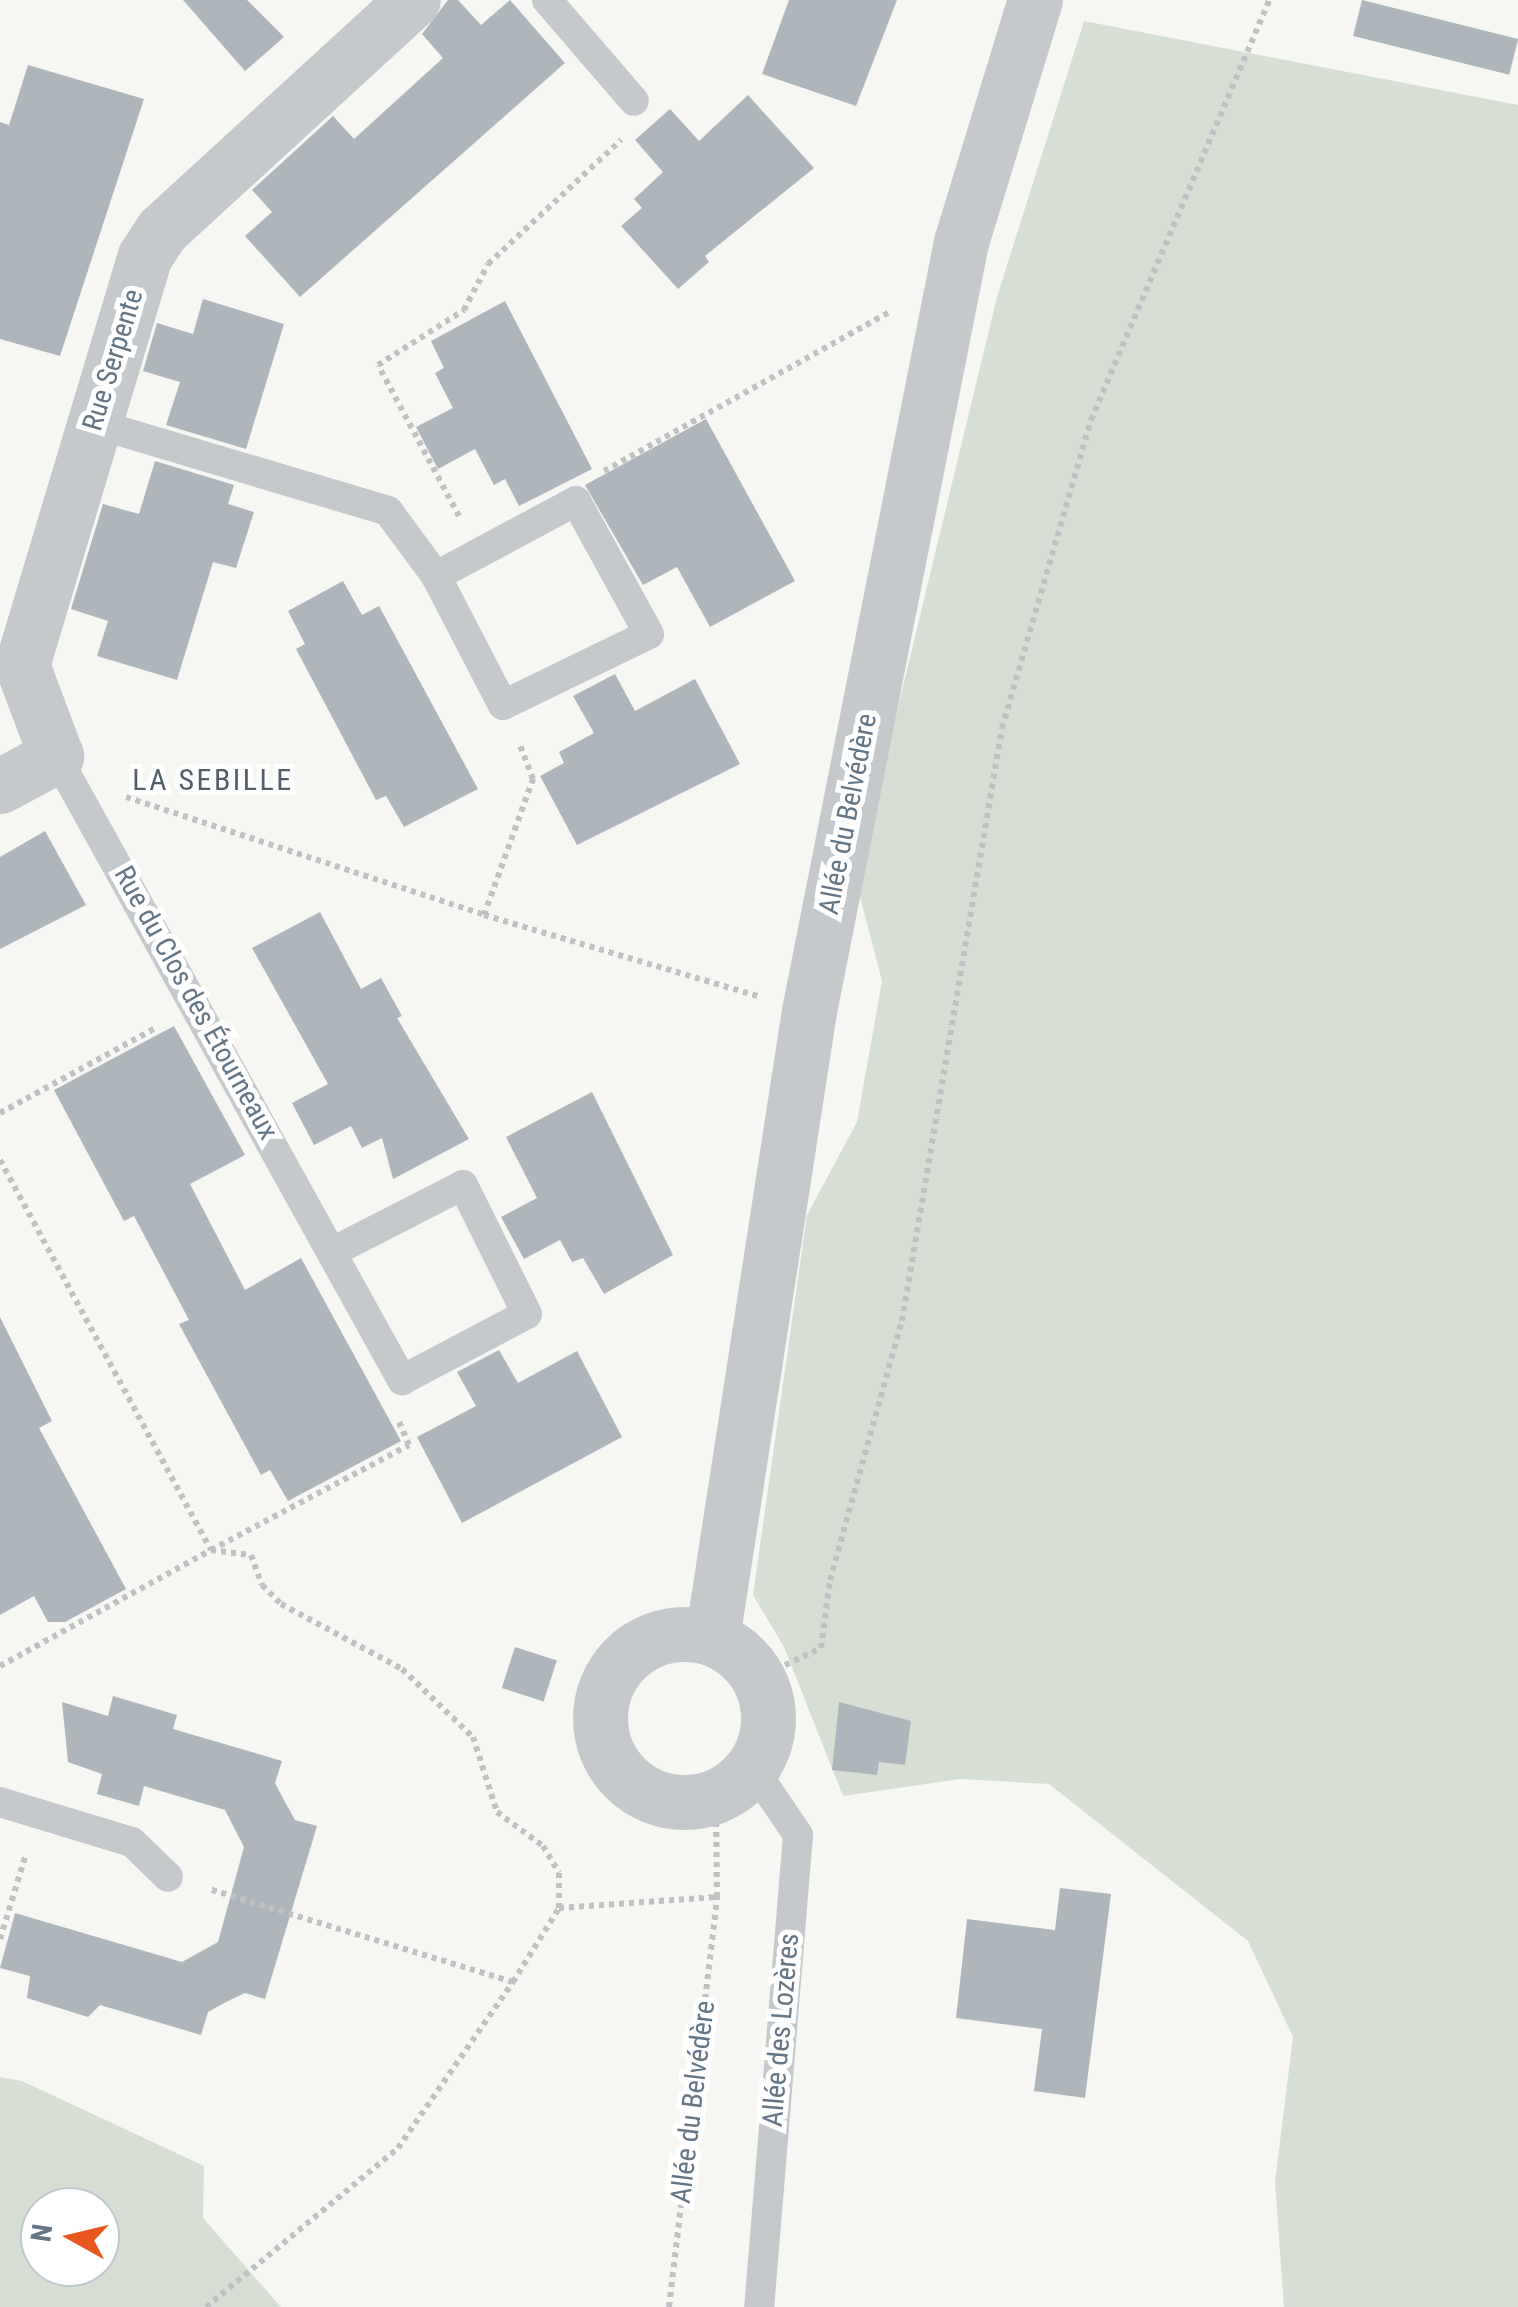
<!DOCTYPE html>
<html>
<head>
<meta charset="utf-8">
<style>
	body { margin:0 }
	#map { position:relative; width:1518px; height:2307px; overflow:hidden; background:#f6f6f3; font-family:"Roboto Condensed",sans-serif }
	div>[style] { position:absolute }
	.green>* { inset:0; background:#d7ded3 }
	.building>* { inset:0; background:#afb6bb; transform-origin:0 0 }
	.path>* { height:6px; margin-top:-3px; transform-origin:0; background:repeating-linear-gradient(90deg,#bfc1c3 0 5px,transparent 0 10px) }
	.lane>* { height:30px; margin:-15px; padding:0 15px; transform-origin:15px; border-radius:15px; background:#c6c9cc }
	.street>* { height:55px; margin:-27.5px; padding:0 27.5px; transform-origin:27.5px; border-radius:27.5px; background:#c6c9cc }
	.street>.ring { margin:-27.5px; padding:0; box-sizing:content-box; background:none; border:55px solid #c6c9cc; border-radius:50% }
	span { translate:-50% -50%; white-space:nowrap; text-align:center; line-height:1.15; -webkit-text-stroke:10px #fff; paint-order:stroke }
	.street-label { font-size:28px; color:#647585 }
	.neighbourhood-label { font-size:30px; color:#525e6a; letter-spacing:2.5px }
	.north { position:absolute; left:20px; top:2187px; width:100px; height:100px; box-sizing:border-box; background:#fff; border:2px solid #c1c8ce; border-radius:50%; rotate:278deg; font-size:28px; font-weight:700; line-height:40px; text-align:center; color:#647585 }
	.north::after { content:''; display:block; margin:auto; width:35px; height:45px; background:#ea561f; clip-path:polygon(50% 0,100% 100%,50% 72%,0 100%) }
</style>
</head>
<body>
<div id="map">
	<div class="green">
		<div style="clip-path:polygon(1084px 21px,1518px 105px,1518px 2307px,1284px 2307px,1275px 2182px,1293px 2037px,1248px 1941px,1049px 1784px,960px 1779px,843px 1796px,784px 1647px,753px 1595px,807px 1215px,857px 1122px,882px 981px,856px 881px,997px 297px)"></div>
		<div style="clip-path:polygon(evenodd,0 2077px,22px 2081px,204px 2166px,203px 2218px,281px 2307px,0 2307px,0 2077px,100px 2207px,100px 2267px,40px 2267px,40px 2207px,100px 2207px)"></div>
	</div>
	<div class="building">
		<div style="clip-path:polygon(183px 0,247px 0,284px 37px,245px 71px)"></div>
		<div style="clip-path:polygon(448px 0,458px 0,481px 25px,510px 0,565px 63px,300px 297px,245px 236px,272px 212px,252px 190px,333px 116px,354px 139px,443px 58px,422px 34px)"></div>
		<div style="clip-path:polygon(789px 0,897px 0,856px 106px,762px 74px)"></div>
		<div style="left:1362px;top:0;width:161px;height:37px;rotate:14deg"></div>
		<div style="clip-path:polygon(28px 65px,144px 99px,60px 356px,0 339px,0 122px,9px 125px)"></div>
		<div style="clip-path:polygon(748px 95px,814px 168px,705px 256px,709px 262px,678px 289px,621px 226px,642px 208px,634px 199px,663px 172px,635px 140px,670px 109px,699px 141px)"></div>
		<div style="clip-path:polygon(203px 299px,284px 324px,246px 449px,166px 425px,180px 382px,143px 371px,157px 323px,193px 334px)"></div>
		<div style="clip-path:polygon(505px 301px,592px 469px,519px 506px,505px 479px,494px 485px,475px 449px,438px 469px,416px 427px,453px 408px,435px 373px,444px 368px,431px 341px)"></div>
		<div style="clip-path:polygon(706px 419px,795px 581px,710px 627px,677px 567px,643px 585px,585px 485px)"></div>
		<div style="clip-path:polygon(155px 461px,234px 485px,228px 504px,254px 512px,236px 568px,213px 562px,177px 680px,97px 656px,108px 621px,71px 609px,103px 504px,139px 514px)"></div>
		<div style="clip-path:polygon(343px 581px,362px 615px,379px 606px,478px 789px,404px 827px,386px 796px,376px 800px,296px 649px,305px 644px,288px 611px)"></div>
		<div style="clip-path:polygon(615px 674px,635px 711px,695px 679px,740px 764px,577px 845px,540px 776px,564px 763px,559px 752px,594px 733px,573px 696px)"></div>
		<div style="clip-path:polygon(45px 831px,86px 905px,0 949px,0 857px)"></div>
		<div style="clip-path:polygon(320px 912px,361px 989px,381px 978px,402px 1016px,397px 1018px,469px 1139px,393px 1179px,382px 1138px,362px 1148px,351px 1126px,314px 1145px,292px 1103px,328px 1084px,252px 948px)"></div>
		<div style="clip-path:polygon(174px 1026px,245px 1155px,190px 1184px,245px 1290px,301px 1258px,401px 1441px,288px 1501px,270px 1470px,261px 1475px,179px 1324px,189px 1320px,134px 1216px,124px 1221px,54px 1090px)"></div>
		<div style="clip-path:polygon(592px 1092px,673px 1255px,604px 1294px,583px 1258px,572px 1262px,560px 1240px,524px 1259px,501px 1217px,537px 1198px,506px 1137px)"></div>
		<div style="clip-path:polygon(0 1317px,52px 1421px,39px 1428px,126px 1589px,65px 1622px,48px 1622px,34px 1596px,0 1615px)"></div>
		<div style="clip-path:polygon(499px 1350px,518px 1383px,577px 1351px,622px 1437px,462px 1523px,417px 1437px,476px 1406px,457px 1372px)"></div>
		<div style="left:515px;top:1647px;width:44px;height:43px;rotate:18deg"></div>
		<div style="clip-path:polygon(113px 1696px,177px 1715px,173px 1729px,282px 1761px,275px 1783px,285px 1802px,295px 1820px,317px 1826px,265px 1999px,245px 1993px,226px 2002px,208px 2012px,201px 2035px,100px 2005px,88px 2017px,27px 1998px,30px 1976px,0 1968px,15px 1913px,182px 1962px,218px 1942px,244px 1847px,225px 1810px,144px 1786px,139px 1806px,97px 1794px,102px 1774px,68px 1762px,62px 1702px,108px 1716px)"></div>
		<div style="clip-path:polygon(839px 1702px,911px 1721px,905px 1765px,879px 1762px,877px 1775px,832px 1770px)"></div>
		<div style="clip-path:polygon(1060px 1888px,1111px 1894px,1085px 2098px,1034px 2091px,1042px 2029px,956px 2018px,967px 1919px,1055px 1930px)"></div>
	</div>
	<div class="path">
		<div style="left:604px;top:471px;width:327px;rotate:-29.1deg"></div>
		<div style="left:459px;top:516px;width:171px;rotate:-118.2deg"></div>
		<div style="left:378px;top:365px;width:102px;rotate:-32.6deg"></div>
		<div style="left:464px;top:310px;width:52px;rotate:-62.4deg"></div>
		<div style="left:488px;top:264px;width:182px;rotate:-43deg"></div>
		<div style="left:126px;top:797px;width:377px;rotate:18.2deg"></div>
		<div style="left:484px;top:915px;width:285px;rotate:16.5deg"></div>
		<div style="left:484px;top:915px;width:145px;rotate:-70.2deg"></div>
		<div style="left:533px;top:779px;width:39px;rotate:-111deg"></div>
		<div style="left:0;top:1113px;width:179px;rotate:-28.7deg"></div>
		<div style="left:0;top:1160px;width:443px;rotate:61.6deg"></div>
		<div style="left:211px;top:1550px;width:224px;rotate:-27.9deg"></div>
		<div style="left:409px;top:1445px;width:25px;rotate:-113deg"></div>
		<div style="left:0;top:1666px;width:241px;rotate:-28.8deg"></div>
		<div style="left:211px;top:1550px;width:40px;rotate:7.1deg"></div>
		<div style="left:251px;top:1555px;width:32px;rotate:70deg"></div>
		<div style="left:262px;top:1585px;width:27px;rotate:45deg"></div>
		<div style="left:281px;top:1604px;width:137px;rotate:28.2deg"></div>
		<div style="left:402px;top:1669px;width:98px;rotate:43.8deg"></div>
		<div style="left:473px;top:1737px;width:79px;rotate:72.3deg"></div>
		<div style="left:497px;top:1812px;width:57px;rotate:36.5deg"></div>
		<div style="left:543px;top:1846px;width:31px;rotate:59deg"></div>
		<div style="left:559px;top:1873px;width:35px;rotate:90deg"></div>
		<div style="left:758px;top:1678px;width:70px;rotate:-25.5deg"></div>
		<div style="left:821px;top:1648px;width:69px;rotate:-82.5deg"></div>
		<div style="left:830px;top:1580px;width:269px;rotate:-74.5deg"></div>
		<div style="left:902px;top:1321px;width:601px;rotate:-80.43deg"></div>
		<div style="left:1002px;top:728px;width:321px;rotate:-73.9deg"></div>
		<div style="left:1091px;top:420px;width:456px;rotate:-67deg"></div>
		<div style="left:0;top:1939px;width:89px;rotate:-73deg"></div>
		<div style="left:513px;top:1982px;width:87px;rotate:-58.1deg"></div>
		<div style="left:559px;top:1908px;width:158px;rotate:-4deg"></div>
		<div style="left:206px;top:2307px;width:249px;rotate:-39.6deg"></div>
		<div style="left:398px;top:2148px;width:202px;rotate:-55.3deg"></div>
		<div style="left:513px;top:1982px;width:319px;rotate:-163deg"></div>
		<div style="left:669px;top:2307px;width:413px;rotate:-83.3deg"></div>
		<div style="left:717px;top:1897px;width:102px;rotate:-90.6deg"></div>
	</div>
	<div class="lane">
		<div style="left:547px;top:0;width:133px;rotate:49.3deg"></div>
		<div style="left:93px;top:423px;width:308px;rotate:16.6deg"></div>
		<div style="left:388px;top:511px;width:81px;rotate:53.6deg"></div>
		<div style="left:436px;top:576px;width:145px;rotate:62.6deg"></div>
		<div style="left:503px;top:705px;width:162px;rotate:-25.9deg"></div>
		<div style="left:649px;top:634px;width:152px;rotate:-118.8deg"></div>
		<div style="left:576px;top:501px;width:159px;rotate:151.8deg"></div>
		<div style="left:56px;top:756px;width:714px;rotate:60.99deg"></div>
		<div style="left:402px;top:1380px;width:141px;rotate:-27.8deg"></div>
		<div style="left:527px;top:1314px;width:144px;rotate:-116.4deg"></div>
		<div style="left:463px;top:1185px;width:145px;rotate:152.9deg"></div>
		<div style="left:752px;top:1767px;width:82px;rotate:55.9deg"></div>
		<div style="left:798px;top:1835px;width:474px;rotate:94.7deg"></div>
		<div style="left:0;top:1802px;width:138px;rotate:16.9deg"></div>
		<div style="left:132px;top:1842px;width:50px;rotate:44.2deg"></div>
	</div>
	<div class="street">
		<div style="left:0;top:786px;width:64px;rotate:-28.2deg"></div>
		<div style="left:56px;top:756px;width:97px;rotate:-110.5deg"></div>
		<div style="left:22px;top:665px;width:427px;rotate:-73.3deg"></div>
		<div style="left:145px;top:256px;width:31px;rotate:-57deg"></div>
		<div style="left:162px;top:230px;width:340px;rotate:-42.5deg"></div>
		<div class="ring" style="left:600px;top:1634px;width:113px;height:113px"></div>
		<div style="left:712px;top:1638px;width:634px;rotate:-81.21deg"></div>
		<div style="left:809px;top:1011px;width:784px;rotate:-78.82deg"></div>
		<div style="left:961px;top:242px;width:253px;rotate:-73deg"></div>
	</div>
	<div class="street-label">
		<span style="left:113px;top:360px;rotate:-73deg">Rue Serpente</span>
		<span style="left:848px;top:814px;rotate:-79deg">Allée du Belvédère</span>
		<span style="left:196px;top:1003px;rotate:61deg">Rue du Clos des Étourneaux</span>
		<span style="left:781px;top:2030px;rotate:-85deg">Allée des Lozères</span>
		<span style="left:693px;top:2102px;rotate:-83deg">Allée du Belvédère</span>
	</div>
	<div class="neighbourhood-label">
		<span style="left:213px;top:780px">LA SEBILLE</span>
	</div>
	<div class="north">N</div>
</div>
</body>
</html>
